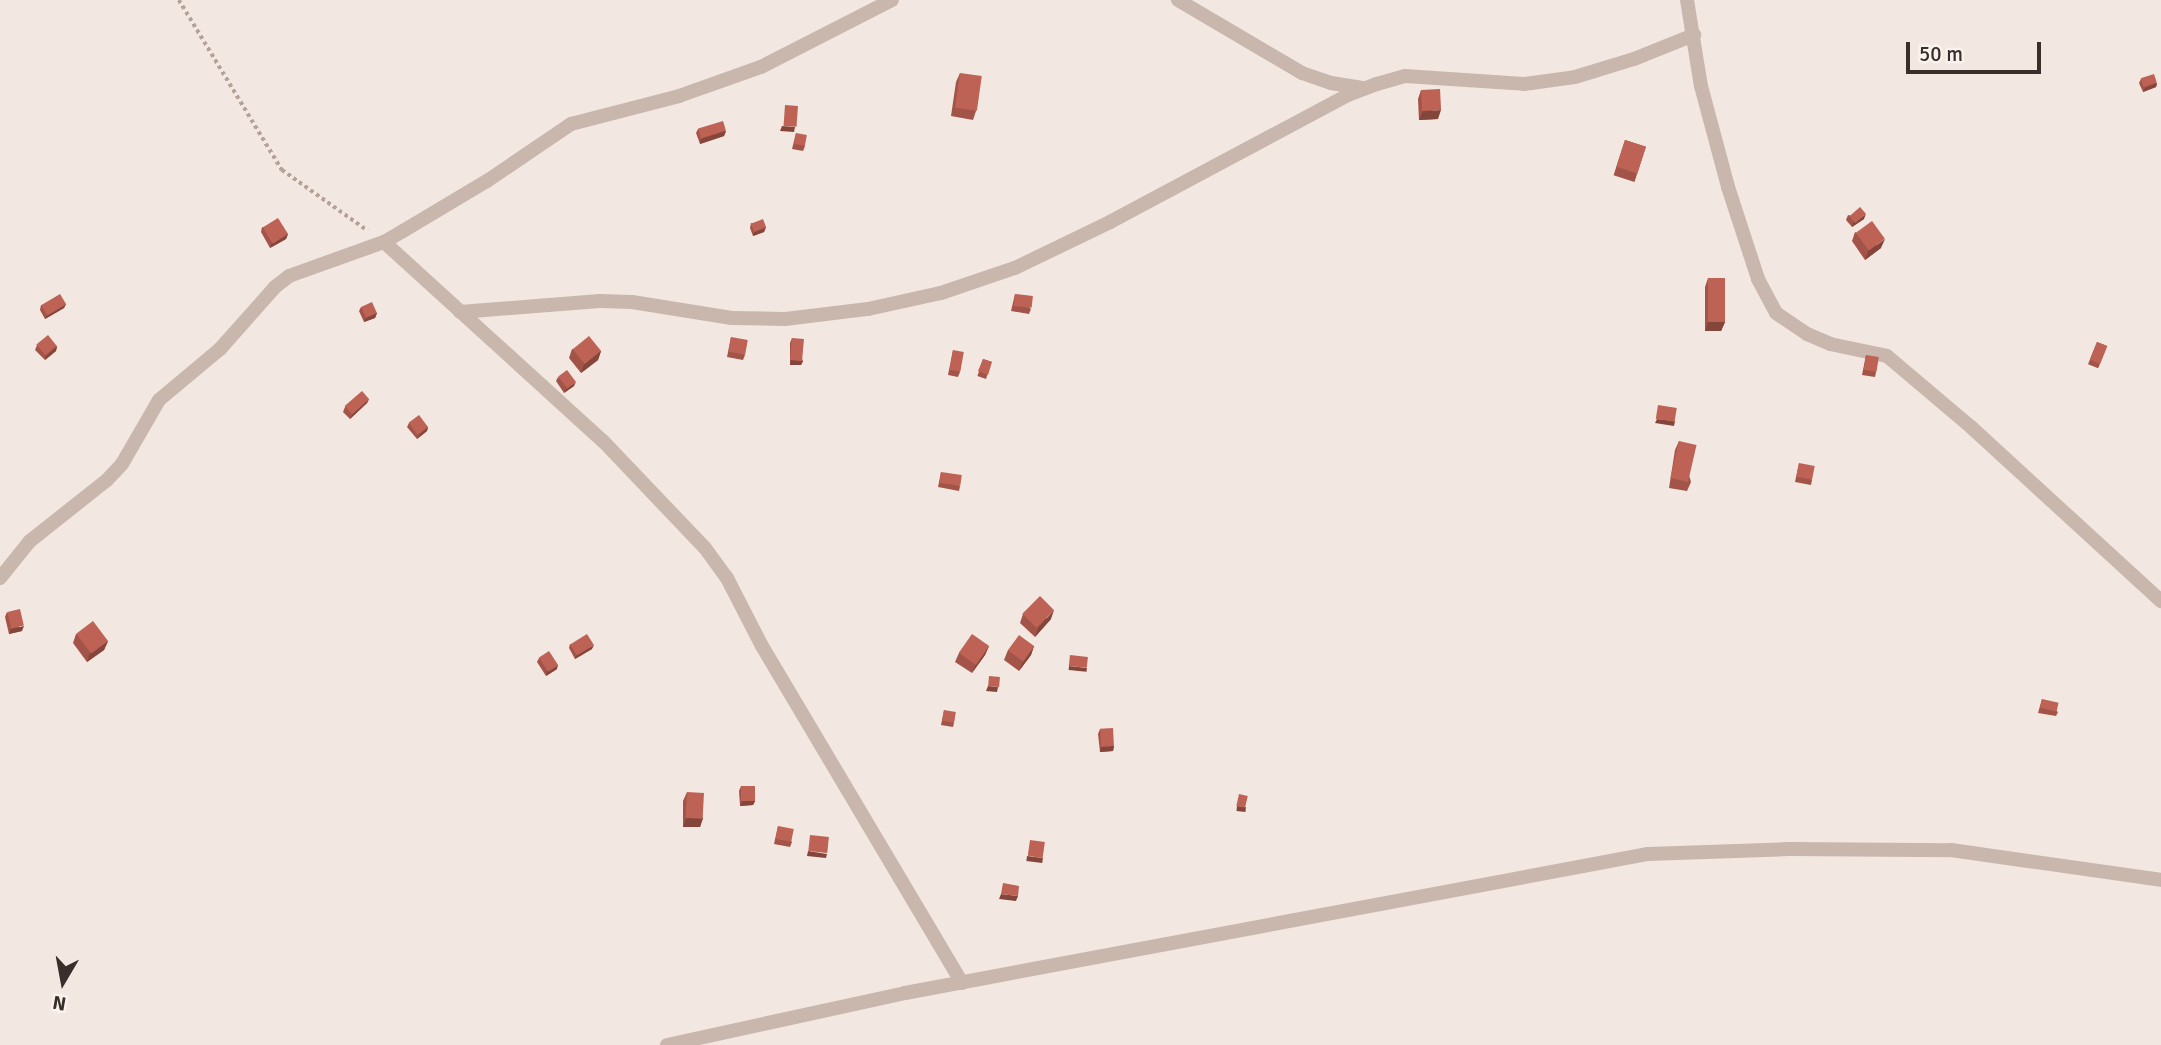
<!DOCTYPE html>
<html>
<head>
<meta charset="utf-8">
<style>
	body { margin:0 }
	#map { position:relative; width:2161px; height:1045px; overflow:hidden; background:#f2e8e1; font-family:Signika,sans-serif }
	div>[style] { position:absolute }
	.path>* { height:3.5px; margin-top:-1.75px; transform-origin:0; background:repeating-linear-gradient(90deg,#b5a198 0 3.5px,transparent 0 7px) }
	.minor>* { height:14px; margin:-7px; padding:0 7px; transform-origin:7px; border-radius:7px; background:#c9b7ae }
	.wall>* { inset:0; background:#a35448; transform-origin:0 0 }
	.shaded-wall>* { inset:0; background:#84453b; transform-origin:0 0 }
	.building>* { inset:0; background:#bd6254; transform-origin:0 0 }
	span { translate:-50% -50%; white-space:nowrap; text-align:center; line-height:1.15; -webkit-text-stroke:5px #f9f3ee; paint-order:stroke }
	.north { position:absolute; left:28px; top:947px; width:70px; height:70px; -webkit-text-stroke:5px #f9f3ee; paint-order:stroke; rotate:190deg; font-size:19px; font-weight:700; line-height:28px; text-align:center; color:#392e2c }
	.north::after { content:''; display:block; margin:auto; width:24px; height:32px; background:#392e2c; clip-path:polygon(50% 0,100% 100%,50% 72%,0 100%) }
	.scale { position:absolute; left:1906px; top:42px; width:135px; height:32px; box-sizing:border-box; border:4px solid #392e2c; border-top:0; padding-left:9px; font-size:21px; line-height:24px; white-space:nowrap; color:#392e2c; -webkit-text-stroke:5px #f9f3ee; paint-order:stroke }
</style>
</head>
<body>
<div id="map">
	<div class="path">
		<div style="left:179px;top:0;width:199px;rotate:58.8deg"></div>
		<div style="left:282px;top:170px;width:105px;rotate:35.3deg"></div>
	</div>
	<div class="minor">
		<div style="left:1178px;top:0;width:144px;rotate:30.5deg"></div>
		<div style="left:1302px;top:73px;width:31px;rotate:19deg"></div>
		<div style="left:1331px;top:83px;width:32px;rotate:9deg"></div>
		<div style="left:1687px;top:0;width:87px;rotate:80.8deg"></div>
		<div style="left:1701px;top:86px;width:105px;rotate:75deg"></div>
		<div style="left:1728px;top:187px;width:97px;rotate:71.9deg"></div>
		<div style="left:1758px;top:279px;width:38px;rotate:62deg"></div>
		<div style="left:1776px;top:313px;width:37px;rotate:34deg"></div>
		<div style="left:1807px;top:334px;width:25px;rotate:23deg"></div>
		<div style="left:1830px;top:344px;width:58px;rotate:11.9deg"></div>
		<div style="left:1887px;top:356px;width:110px;rotate:40.2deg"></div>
		<div style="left:1971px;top:427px;width:258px;rotate:42.5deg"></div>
		<div style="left:384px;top:242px;width:296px;rotate:42.3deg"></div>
		<div style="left:603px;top:441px;width:148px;rotate:46.4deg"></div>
		<div style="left:705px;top:548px;width:37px;rotate:54deg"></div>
		<div style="left:727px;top:578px;width:76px;rotate:62.8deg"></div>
		<div style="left:762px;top:646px;width:392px;rotate:59.3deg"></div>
		<div style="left:460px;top:312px;width:140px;rotate:-4.5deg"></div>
		<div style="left:600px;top:301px;width:32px;rotate:2deg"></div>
		<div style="left:632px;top:302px;width:101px;rotate:9.1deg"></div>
		<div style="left:732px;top:318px;width:53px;rotate:1.1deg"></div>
		<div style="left:785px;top:319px;width:84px;rotate:-6.9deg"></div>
		<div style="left:868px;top:309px;width:75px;rotate:-12.4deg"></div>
		<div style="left:941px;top:293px;width:78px;rotate:-18.7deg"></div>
		<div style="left:1015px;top:268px;width:106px;rotate:-25.8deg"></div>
		<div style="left:1110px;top:222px;width:270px;rotate:-28.1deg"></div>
		<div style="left:1348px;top:95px;width:31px;rotate:-21deg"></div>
		<div style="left:1377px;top:84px;width:29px;rotate:-16deg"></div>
		<div style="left:1405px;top:76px;width:119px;rotate:3.8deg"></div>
		<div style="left:1524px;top:84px;width:51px;rotate:-7.8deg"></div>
		<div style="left:1575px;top:77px;width:62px;rotate:-17deg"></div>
		<div style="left:1634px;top:59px;width:65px;rotate:-21.8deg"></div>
		<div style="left:0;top:578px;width:48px;rotate:-51deg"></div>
		<div style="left:30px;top:541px;width:98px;rotate:-38.4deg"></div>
		<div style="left:107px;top:480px;width:22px;rotate:-47deg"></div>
		<div style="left:122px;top:464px;width:74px;rotate:-60deg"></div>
		<div style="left:159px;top:400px;width:80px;rotate:-39.9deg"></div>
		<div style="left:220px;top:349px;width:83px;rotate:-48.4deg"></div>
		<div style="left:275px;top:287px;width:18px;rotate:-38deg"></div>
		<div style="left:289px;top:276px;width:101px;rotate:-19.7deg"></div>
		<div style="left:384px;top:242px;width:22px;rotate:-30deg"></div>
		<div style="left:403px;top:231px;width:98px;rotate:-30.8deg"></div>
		<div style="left:487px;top:181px;width:102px;rotate:-34.2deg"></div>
		<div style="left:571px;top:124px;width:112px;rotate:-14.5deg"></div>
		<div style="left:679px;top:96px;width:87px;rotate:-19.5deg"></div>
		<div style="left:761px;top:67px;width:147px;rotate:-27.1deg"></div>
		<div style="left:667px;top:1045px;width:244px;rotate:-12.3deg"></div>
		<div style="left:905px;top:993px;width:756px;rotate:-10.6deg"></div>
		<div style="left:1648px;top:854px;width:141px;rotate:-2deg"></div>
		<div style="left:1789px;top:849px;width:162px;rotate:0.4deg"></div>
		<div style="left:1951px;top:850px;width:212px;rotate:8.1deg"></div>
	</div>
	<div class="wall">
		<div style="clip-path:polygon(960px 73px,976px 111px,973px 120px,951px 116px,956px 82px)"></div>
		<div style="clip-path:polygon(2141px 79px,2157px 83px,2156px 87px,2143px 92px,2139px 83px)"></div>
		<div style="clip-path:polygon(1421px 90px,1438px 119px,1419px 120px,1418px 99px)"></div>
		<div style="clip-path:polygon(698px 129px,726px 131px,724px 136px,700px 144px,696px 133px)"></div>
		<div style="clip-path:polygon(796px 133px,805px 146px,803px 151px,792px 149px)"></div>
		<div style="left:1625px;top:140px;width:22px;height:37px;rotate:18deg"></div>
		<div style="clip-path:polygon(1848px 215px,1864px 219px,1852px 227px,1846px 220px)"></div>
		<div style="clip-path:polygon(751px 223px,766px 227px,764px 232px,753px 236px,750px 228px)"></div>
		<div style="clip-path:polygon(262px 227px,288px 234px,286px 239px,270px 248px,261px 232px)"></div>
		<div style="clip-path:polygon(1855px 232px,1881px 248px,1865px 260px,1852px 241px)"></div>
		<div style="clip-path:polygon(1708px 278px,1725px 322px,1721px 331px,1705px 331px,1705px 287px)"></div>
		<div style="clip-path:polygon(1015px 294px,1031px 309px,1029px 314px,1011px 311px)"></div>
		<div style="clip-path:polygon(66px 304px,64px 308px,45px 319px,40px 310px,41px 305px)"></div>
		<div style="clip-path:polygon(361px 307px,377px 313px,375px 318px,364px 322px,359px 311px)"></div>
		<div style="clip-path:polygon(731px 337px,745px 355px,743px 360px,727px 357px)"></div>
		<div style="clip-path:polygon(792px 338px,803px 361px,801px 365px,790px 365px,790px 343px)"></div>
		<div style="left:2097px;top:342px;width:11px;height:24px;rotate:22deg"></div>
		<div style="clip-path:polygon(37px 345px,57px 346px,56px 351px,45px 360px,35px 350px)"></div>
		<div style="clip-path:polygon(572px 349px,601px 351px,598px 360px,581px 373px,569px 358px)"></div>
		<div style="clip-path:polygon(953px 350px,960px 372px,958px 377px,948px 375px)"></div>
		<div style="clip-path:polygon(1866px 355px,1876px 372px,1875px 377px,1862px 375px)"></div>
		<div style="left:983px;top:359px;width:9px;height:18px;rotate:18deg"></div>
		<div style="clip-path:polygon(558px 377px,574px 386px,564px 393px,556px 381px)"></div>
		<div style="clip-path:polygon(369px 399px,367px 403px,350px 419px,343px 412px,345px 407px)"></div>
		<div style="clip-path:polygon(409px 423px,428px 427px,427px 431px,417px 439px,407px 427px)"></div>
		<div style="clip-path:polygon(1679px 441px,1691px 482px,1687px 491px,1669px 488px,1675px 450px)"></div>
		<div style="clip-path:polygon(1799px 463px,1812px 480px,1811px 485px,1795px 482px)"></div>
		<div style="clip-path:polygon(941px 472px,960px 486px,959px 491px,938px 487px)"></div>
		<div style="clip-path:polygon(7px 612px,22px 631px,9px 634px,5px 617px)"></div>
		<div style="clip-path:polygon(1023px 614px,1051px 619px,1035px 637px,1020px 623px)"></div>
		<div style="clip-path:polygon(76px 634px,108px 641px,104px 650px,87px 662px,73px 643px)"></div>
		<div style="clip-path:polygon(570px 644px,592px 649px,575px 659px,569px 648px)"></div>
		<div style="clip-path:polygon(989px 646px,985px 655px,972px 673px,955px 662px,959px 653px)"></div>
		<div style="clip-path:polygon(1034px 646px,1031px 655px,1019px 671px,1004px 660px,1008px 650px)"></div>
		<div style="clip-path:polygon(539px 658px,557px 669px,546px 676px,537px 662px)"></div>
		<div style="clip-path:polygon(2042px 699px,2058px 712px,2056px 716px,2038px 713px)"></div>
		<div style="clip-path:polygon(944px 710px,954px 723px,953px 727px,941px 725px)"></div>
		<div style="clip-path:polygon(1100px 729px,1114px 746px,1113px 751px,1100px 752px,1098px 734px)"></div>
		<div style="clip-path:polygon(741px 786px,755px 801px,753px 805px,740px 806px,739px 791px)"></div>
		<div style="clip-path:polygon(687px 792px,703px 818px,700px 827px,683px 827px,683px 801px)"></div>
		<div style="clip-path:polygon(778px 826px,792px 842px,790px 847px,774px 844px)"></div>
	</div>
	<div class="shaded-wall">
		<div style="clip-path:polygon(2157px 83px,2156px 87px,2143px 92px,2145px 88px)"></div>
		<div style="clip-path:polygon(1441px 110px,1438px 119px,1419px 120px,1423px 111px)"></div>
		<div style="clip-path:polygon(782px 126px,795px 127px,794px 132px,780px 131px)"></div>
		<div style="clip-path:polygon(726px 131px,724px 136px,700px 144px,701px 139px)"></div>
		<div style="clip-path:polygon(1866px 214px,1864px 219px,1852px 227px,1853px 223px)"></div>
		<div style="clip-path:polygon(766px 227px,764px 232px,753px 236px,754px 232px)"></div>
		<div style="clip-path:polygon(288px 234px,286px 239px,270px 248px,272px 243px)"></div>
		<div style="clip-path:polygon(1885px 239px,1881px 248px,1865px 260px,1868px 251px)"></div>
		<div style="clip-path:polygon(66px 304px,64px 308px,45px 319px,47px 315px)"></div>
		<div style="clip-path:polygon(377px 313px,375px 318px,364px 322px,366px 318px)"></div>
		<div style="clip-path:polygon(1708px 322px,1725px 322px,1721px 331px,1705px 331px)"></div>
		<div style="clip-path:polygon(57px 346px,56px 351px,45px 360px,46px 356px)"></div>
		<div style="clip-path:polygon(601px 351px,598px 360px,581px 373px,584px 364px)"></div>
		<div style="clip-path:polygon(791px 360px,803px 361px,801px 365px,790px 365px)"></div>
		<div style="clip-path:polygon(576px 382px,574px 386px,564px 393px,566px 389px)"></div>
		<div style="clip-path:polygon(369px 399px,367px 403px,350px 419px,352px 415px)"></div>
		<div style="clip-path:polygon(1657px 419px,1675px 421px,1674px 426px,1655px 423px)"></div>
		<div style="clip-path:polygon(428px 427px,427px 431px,417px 439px,419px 435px)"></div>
		<div style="clip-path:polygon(1054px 610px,1051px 619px,1035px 637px,1038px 628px)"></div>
		<div style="clip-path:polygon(24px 626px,22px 631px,9px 634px,11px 629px)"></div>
		<div style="clip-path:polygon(108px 641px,104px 650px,87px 662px,90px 653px)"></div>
		<div style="clip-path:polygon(594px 645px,592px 649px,575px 659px,577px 654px)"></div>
		<div style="clip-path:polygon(989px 646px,985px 655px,972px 673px,976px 664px)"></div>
		<div style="clip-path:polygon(1034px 646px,1031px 655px,1019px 671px,1023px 662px)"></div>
		<div style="clip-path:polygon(558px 665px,557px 669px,546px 676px,547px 671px)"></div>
		<div style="left:1069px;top:666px;width:18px;height:4px;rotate:6deg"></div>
		<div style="clip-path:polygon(988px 686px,998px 687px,997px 692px,986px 691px)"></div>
		<div style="clip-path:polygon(1114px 746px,1113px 751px,1100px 752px,1101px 747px)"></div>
		<div style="clip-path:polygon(742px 801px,755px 801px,753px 805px,740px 806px)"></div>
		<div style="left:1237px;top:806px;width:9px;height:5px;rotate:6deg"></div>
		<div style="clip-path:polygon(686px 818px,703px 818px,700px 827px,683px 827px)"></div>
		<div style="clip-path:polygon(808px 851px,827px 854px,826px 858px,807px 856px)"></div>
		<div style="left:1027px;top:856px;width:16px;height:5px;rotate:7deg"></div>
		<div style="clip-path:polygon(1001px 894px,1018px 896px,1016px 901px,999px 899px)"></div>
	</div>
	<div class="building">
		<div style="left:960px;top:73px;width:22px;height:35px;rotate:8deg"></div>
		<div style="left:2154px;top:74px;width:9px;height:14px;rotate:72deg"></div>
		<div style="left:1440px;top:89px;width:21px;height:19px;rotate:87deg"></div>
		<div style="left:785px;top:105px;width:13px;height:21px;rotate:4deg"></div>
		<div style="left:723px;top:121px;width:10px;height:26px;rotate:73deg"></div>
		<div style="left:796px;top:133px;width:11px;height:11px;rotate:10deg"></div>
		<div style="left:1625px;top:140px;width:22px;height:28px;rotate:18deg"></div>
		<div style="left:1860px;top:207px;width:9px;height:14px;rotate:49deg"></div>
		<div style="left:278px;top:218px;width:19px;height:18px;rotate:58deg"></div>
		<div style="left:763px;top:219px;width:9px;height:13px;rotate:69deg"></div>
		<div style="left:1872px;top:221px;width:22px;height:20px;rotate:54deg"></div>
		<div style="left:1708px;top:278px;width:17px;height:44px"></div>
		<div style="left:60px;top:294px;width:12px;height:22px;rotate:59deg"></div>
		<div style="left:1015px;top:294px;width:18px;height:12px;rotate:6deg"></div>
		<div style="left:372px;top:302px;width:12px;height:12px;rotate:66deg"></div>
		<div style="left:48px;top:335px;width:14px;height:15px;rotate:51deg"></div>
		<div style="left:589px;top:336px;width:19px;height:21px;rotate:51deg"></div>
		<div style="left:731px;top:337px;width:17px;height:15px;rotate:10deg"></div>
		<div style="left:792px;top:338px;width:12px;height:22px;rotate:5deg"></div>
		<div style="left:2097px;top:342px;width:11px;height:19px;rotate:22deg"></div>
		<div style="left:953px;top:350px;width:11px;height:20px;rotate:10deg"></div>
		<div style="left:1866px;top:355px;width:13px;height:15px;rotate:9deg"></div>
		<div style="clip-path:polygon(983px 359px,992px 362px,988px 375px,978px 371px)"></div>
		<div style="left:567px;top:370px;width:15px;height:11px;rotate:53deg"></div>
		<div style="left:362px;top:391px;width:11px;height:23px;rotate:49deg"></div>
		<div style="left:1658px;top:405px;width:19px;height:14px;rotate:9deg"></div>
		<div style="left:419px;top:415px;width:15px;height:13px;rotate:53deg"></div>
		<div style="left:1679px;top:441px;width:18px;height:38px;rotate:13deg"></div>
		<div style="left:1799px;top:463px;width:16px;height:14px;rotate:11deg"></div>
		<div style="left:941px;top:472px;width:21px;height:11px;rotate:8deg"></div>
		<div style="left:1040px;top:596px;width:20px;height:25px;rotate:45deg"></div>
		<div style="left:20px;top:609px;width:17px;height:13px;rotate:77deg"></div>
		<div style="left:93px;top:621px;width:25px;height:21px;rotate:53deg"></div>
		<div style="left:587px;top:634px;width:13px;height:20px;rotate:58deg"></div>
		<div style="left:972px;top:634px;width:21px;height:23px;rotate:35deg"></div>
		<div style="left:1019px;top:635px;width:19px;height:19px;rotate:36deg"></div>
		<div style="left:549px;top:651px;width:17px;height:12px;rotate:57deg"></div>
		<div style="left:1070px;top:655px;width:18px;height:11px;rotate:6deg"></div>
		<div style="left:989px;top:676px;width:11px;height:10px;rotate:5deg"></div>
		<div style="left:2042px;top:699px;width:17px;height:9px;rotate:13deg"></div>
		<div style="left:944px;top:710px;width:12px;height:11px;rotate:9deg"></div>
		<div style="left:1113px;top:728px;width:18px;height:13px;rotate:87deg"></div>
		<div style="left:741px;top:786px;width:14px;height:15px"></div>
		<div style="left:687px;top:792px;width:17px;height:26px;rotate:3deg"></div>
		<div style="left:1239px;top:794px;width:9px;height:12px;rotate:13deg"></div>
		<div style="left:778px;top:826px;width:16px;height:13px;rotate:11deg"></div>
		<div style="left:810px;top:835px;width:19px;height:16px;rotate:6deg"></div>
		<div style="left:1030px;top:840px;width:15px;height:16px;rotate:8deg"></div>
		<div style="clip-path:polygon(1003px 883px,1019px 886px,1018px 896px,1001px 894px)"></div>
	</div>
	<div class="north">N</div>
	<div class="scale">50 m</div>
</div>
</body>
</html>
